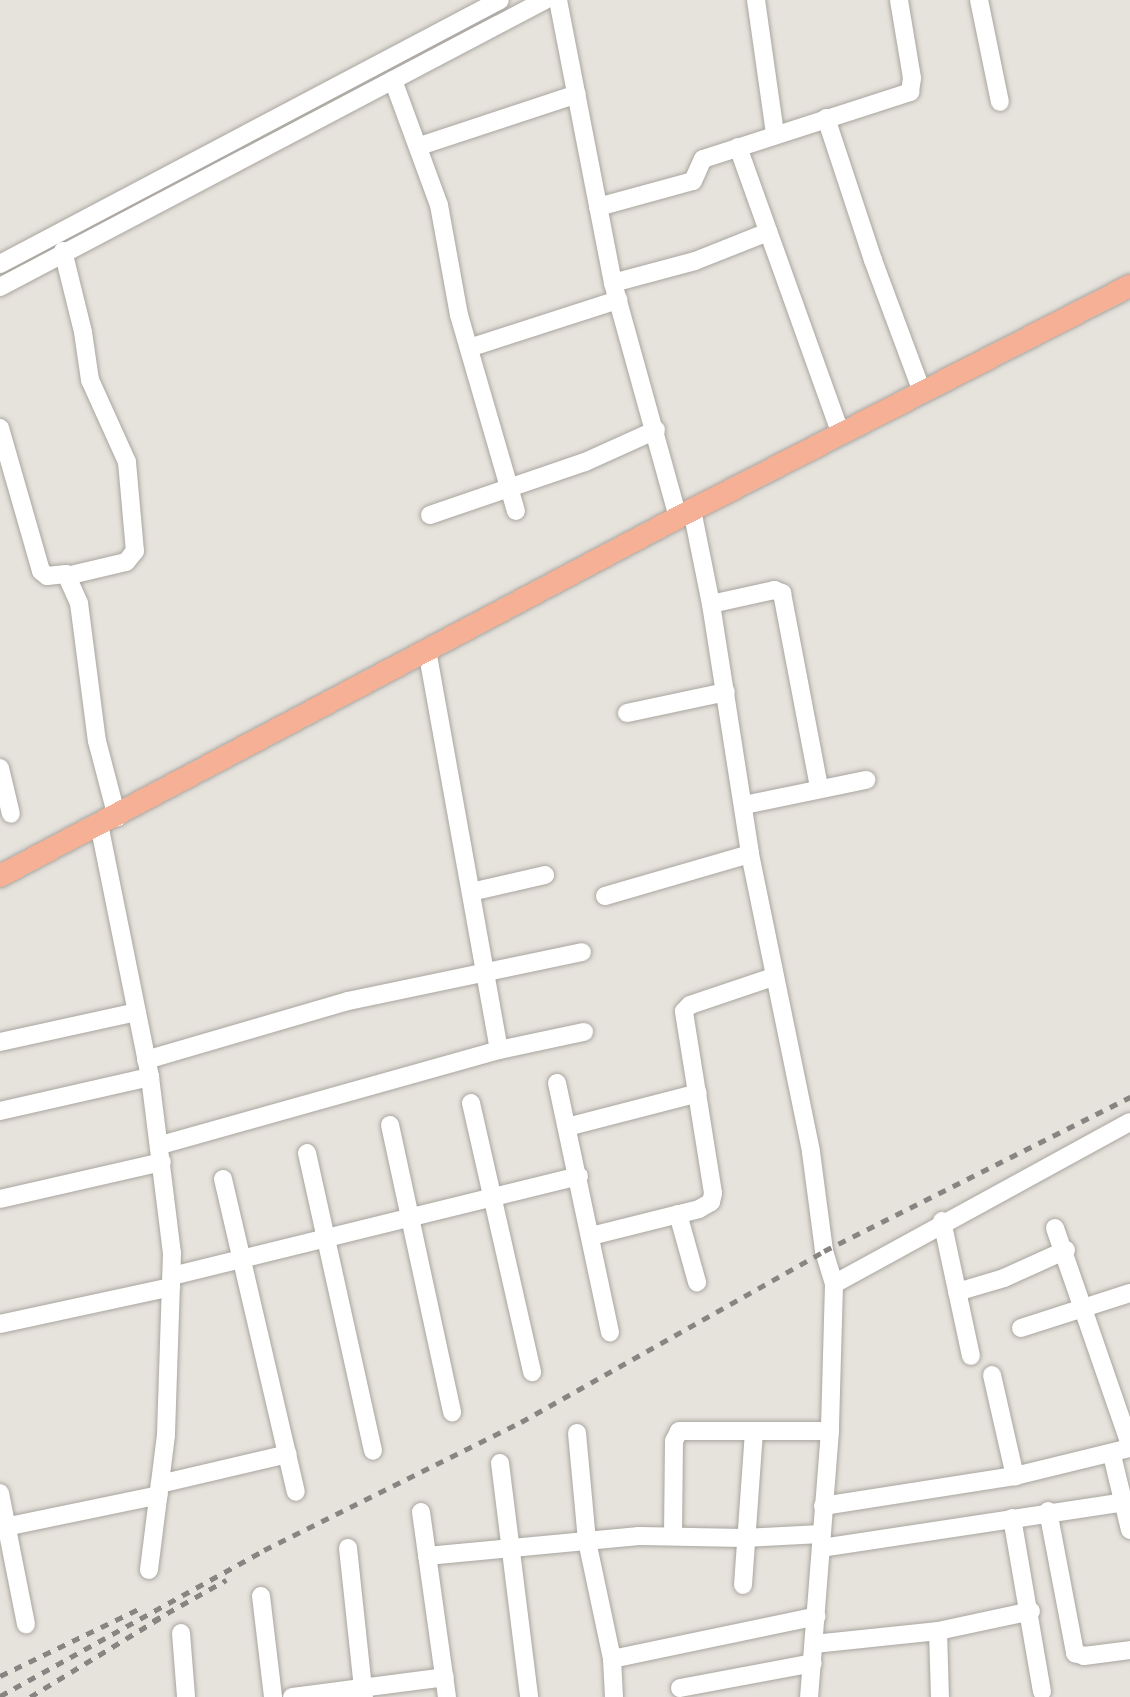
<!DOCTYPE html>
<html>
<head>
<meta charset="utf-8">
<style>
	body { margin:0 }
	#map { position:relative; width:1130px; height:1697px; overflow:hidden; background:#e6e2dc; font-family:Quicksand,sans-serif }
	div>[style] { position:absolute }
	.roads { filter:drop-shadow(0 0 2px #a9a59f) drop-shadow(0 0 2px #a9a59f) }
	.minor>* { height:18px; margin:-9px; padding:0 9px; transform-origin:9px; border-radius:9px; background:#fff }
	.major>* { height:22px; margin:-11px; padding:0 11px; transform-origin:11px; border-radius:11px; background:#f5b096 }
	.rail>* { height:4.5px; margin-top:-2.25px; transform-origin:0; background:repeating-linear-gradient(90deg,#878481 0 8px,transparent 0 16px) }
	span { translate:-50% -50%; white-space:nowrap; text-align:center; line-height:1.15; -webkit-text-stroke:4.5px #e6e2dc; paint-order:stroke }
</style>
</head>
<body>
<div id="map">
	<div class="roads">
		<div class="minor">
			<div style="left:558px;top:0;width:288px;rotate:79deg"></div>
			<div style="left:613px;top:283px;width:244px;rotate:74.5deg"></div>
			<div style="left:756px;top:0;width:135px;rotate:81.9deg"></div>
			<div style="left:979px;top:0;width:104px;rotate:78.4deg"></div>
			<div style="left:393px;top:80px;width:133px;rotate:69.8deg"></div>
			<div style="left:439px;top:205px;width:112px;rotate:79.7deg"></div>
			<div style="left:459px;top:315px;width:204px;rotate:73.8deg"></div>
			<div style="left:826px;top:118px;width:150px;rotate:71.7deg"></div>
			<div style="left:873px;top:260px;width:141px;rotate:69.6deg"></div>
			<div style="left:420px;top:146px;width:165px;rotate:-18.3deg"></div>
			<div style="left:738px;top:147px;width:306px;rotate:70.3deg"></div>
			<div style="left:598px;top:207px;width:98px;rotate:-15.3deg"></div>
			<div style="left:693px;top:181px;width:24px;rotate:-66deg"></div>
			<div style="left:703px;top:159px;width:218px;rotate:-17.9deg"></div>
			<div style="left:910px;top:92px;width:14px;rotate:-82deg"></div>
			<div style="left:912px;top:78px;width:79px;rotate:-99.5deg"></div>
			<div style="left:63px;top:251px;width:83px;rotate:76.1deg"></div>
			<div style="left:83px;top:332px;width:49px;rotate:81.7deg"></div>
			<div style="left:90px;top:380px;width:90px;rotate:65.7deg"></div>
			<div style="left:127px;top:462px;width:89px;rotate:84.9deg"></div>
			<div style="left:135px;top:551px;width:14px;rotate:129deg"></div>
			<div style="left:126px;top:562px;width:61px;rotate:166.7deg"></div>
			<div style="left:0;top:264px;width:565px;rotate:-27.83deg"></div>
			<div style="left:613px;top:283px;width:85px;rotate:-15deg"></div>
			<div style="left:695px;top:261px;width:79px;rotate:-21.7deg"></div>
			<div style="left:0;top:287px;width:616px;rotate:-27.77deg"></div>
			<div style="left:469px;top:348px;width:157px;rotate:-17.9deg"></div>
			<div style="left:0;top:428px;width:149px;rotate:74deg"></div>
			<div style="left:41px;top:571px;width:8px;rotate:40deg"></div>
			<div style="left:47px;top:576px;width:19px;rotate:-6deg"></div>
			<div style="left:66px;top:574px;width:32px;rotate:66deg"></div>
			<div style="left:79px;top:603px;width:139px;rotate:82.6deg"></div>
			<div style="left:97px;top:741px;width:79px;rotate:75.3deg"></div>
			<div style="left:692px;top:510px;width:96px;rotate:78.6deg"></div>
			<div style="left:711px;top:604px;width:253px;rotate:81.1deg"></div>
			<div style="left:750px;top:854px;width:304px;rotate:78.4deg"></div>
			<div style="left:811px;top:1152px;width:100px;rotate:82.5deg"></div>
			<div style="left:824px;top:1251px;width:34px;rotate:73deg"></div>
			<div style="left:834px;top:1284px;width:147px;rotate:91.6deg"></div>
			<div style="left:830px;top:1431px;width:267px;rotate:94.5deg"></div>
			<div style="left:430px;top:515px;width:164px;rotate:-18.9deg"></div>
			<div style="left:585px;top:462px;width:78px;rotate:-24.3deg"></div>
			<div style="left:711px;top:604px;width:65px;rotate:-12.5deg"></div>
			<div style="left:774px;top:590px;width:9px;rotate:21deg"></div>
			<div style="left:782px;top:593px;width:197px;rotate:79.2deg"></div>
			<div style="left:427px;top:650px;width:406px;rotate:79.8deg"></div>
			<div style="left:627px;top:713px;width:101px;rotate:-12deg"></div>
			<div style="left:0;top:768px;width:47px;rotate:76.6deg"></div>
			<div style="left:744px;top:805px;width:125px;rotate:-11.6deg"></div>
			<div style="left:99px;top:824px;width:258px;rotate:78.6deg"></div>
			<div style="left:150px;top:1077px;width:177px;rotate:82.9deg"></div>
			<div style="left:172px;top:1253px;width:182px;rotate:91.9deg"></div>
			<div style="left:166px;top:1435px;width:136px;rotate:97.2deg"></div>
			<div style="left:471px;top:892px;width:76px;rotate:-12.9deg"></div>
			<div style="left:605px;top:896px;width:151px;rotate:-16.2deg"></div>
			<div style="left:0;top:1042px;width:140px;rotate:-12.4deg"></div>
			<div style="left:146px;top:1060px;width:210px;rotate:-16.3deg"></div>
			<div style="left:348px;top:1001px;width:239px;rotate:-11.8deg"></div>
			<div style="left:557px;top:1083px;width:255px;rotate:78deg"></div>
			<div style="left:471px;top:1103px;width:276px;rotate:77.2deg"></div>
			<div style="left:0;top:1111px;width:154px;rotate:-12.8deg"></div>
			<div style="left:390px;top:1125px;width:294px;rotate:77.8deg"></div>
			<div style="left:567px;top:1127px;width:135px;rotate:-14.5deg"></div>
			<div style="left:161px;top:1145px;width:351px;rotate:-15.7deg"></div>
			<div style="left:499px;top:1050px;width:87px;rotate:-12deg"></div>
			<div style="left:307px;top:1153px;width:305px;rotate:77.5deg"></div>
			<div style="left:223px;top:1179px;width:321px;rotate:76.9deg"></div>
			<div style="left:0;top:1199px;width:166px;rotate:-12.9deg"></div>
			<div style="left:678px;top:1214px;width:71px;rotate:74.4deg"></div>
			<div style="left:942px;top:1221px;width:138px;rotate:77.9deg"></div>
			<div style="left:1055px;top:1228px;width:229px;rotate:70.9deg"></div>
			<div style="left:591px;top:1236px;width:111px;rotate:-14deg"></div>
			<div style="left:699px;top:1209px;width:14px;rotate:-30deg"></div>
			<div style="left:711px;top:1202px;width:9px;rotate:-77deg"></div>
			<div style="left:713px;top:1193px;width:184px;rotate:-99.1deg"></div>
			<div style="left:684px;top:1011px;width:8px;rotate:-45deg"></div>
			<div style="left:690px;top:1005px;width:88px;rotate:-18.6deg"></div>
			<div style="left:172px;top:1276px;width:419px;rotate:-13.8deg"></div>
			<div style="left:834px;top:1284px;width:337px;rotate:-28.7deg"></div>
			<div style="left:957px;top:1292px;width:49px;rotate:-16.6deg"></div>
			<div style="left:1004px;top:1278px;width:68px;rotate:-24.3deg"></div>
			<div style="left:0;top:1324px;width:175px;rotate:-12.2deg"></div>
			<div style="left:1021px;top:1328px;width:114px;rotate:-17.8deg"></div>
			<div style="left:992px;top:1375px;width:104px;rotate:77.2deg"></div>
			<div style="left:577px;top:1433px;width:108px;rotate:84.7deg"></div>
			<div style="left:587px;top:1541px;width:121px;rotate:78deg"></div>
			<div style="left:612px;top:1659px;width:38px;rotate:87deg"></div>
			<div style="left:1112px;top:1455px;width:77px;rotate:76.5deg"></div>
			<div style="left:500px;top:1463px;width:236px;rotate:82.9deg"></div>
			<div style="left:160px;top:1484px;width:131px;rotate:-13.2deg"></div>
			<div style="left:0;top:1493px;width:134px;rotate:78.8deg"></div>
			<div style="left:823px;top:1506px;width:194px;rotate:-8.9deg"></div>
			<div style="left:1015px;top:1476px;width:118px;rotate:-13.7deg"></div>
			<div style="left:1048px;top:1511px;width:145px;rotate:79.2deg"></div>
			<div style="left:1075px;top:1653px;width:9px;rotate:18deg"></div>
			<div style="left:1084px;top:1656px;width:46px;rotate:-7.4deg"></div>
			<div style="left:421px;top:1512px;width:187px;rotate:82deg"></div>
			<div style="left:1012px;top:1518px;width:176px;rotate:80.2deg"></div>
			<div style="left:0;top:1528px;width:162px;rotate:-11.7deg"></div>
			<div style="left:673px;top:1535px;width:94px;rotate:-89.4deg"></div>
			<div style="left:674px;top:1441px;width:11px;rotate:-63deg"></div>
			<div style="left:679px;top:1431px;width:151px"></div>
			<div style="left:348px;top:1548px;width:150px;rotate:83.9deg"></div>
			<div style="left:821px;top:1548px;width:307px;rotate:-8.6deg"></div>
			<div style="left:427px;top:1556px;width:213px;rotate:-5.4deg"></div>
			<div style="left:639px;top:1536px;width:105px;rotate:1.1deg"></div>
			<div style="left:744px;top:1538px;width:77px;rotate:-3deg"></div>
			<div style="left:743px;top:1585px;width:152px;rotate:-85.9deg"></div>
			<div style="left:261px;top:1596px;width:102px;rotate:83.2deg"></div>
			<div style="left:938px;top:1631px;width:66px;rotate:88.3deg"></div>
			<div style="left:181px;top:1633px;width:64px;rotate:85.5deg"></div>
			<div style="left:814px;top:1644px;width:125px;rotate:-6deg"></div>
			<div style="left:938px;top:1631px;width:95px;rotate:-12.1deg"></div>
			<div style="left:612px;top:1659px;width:209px;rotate:-11.8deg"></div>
			<div style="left:680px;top:1688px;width:135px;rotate:-10.6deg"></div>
			<div style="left:292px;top:1697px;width:154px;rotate:-7.4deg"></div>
		</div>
		<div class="major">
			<div style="left:0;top:876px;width:783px;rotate:-27.87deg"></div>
			<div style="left:692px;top:510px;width:492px;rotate:-27.1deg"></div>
		</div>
	</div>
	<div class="rail">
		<div style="left:153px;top:1621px;width:84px;rotate:-29.3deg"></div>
		<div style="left:0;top:1676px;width:159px;rotate:-25.8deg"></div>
		<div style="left:0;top:1696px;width:302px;rotate:-28.9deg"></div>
		<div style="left:264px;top:1550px;width:287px;rotate:-26.5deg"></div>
		<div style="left:521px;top:1422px;width:348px;rotate:-29.4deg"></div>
		<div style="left:824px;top:1251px;width:343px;rotate:-26.7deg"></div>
		<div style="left:30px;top:1697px;width:152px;rotate:-31.3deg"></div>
	</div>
</div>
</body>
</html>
